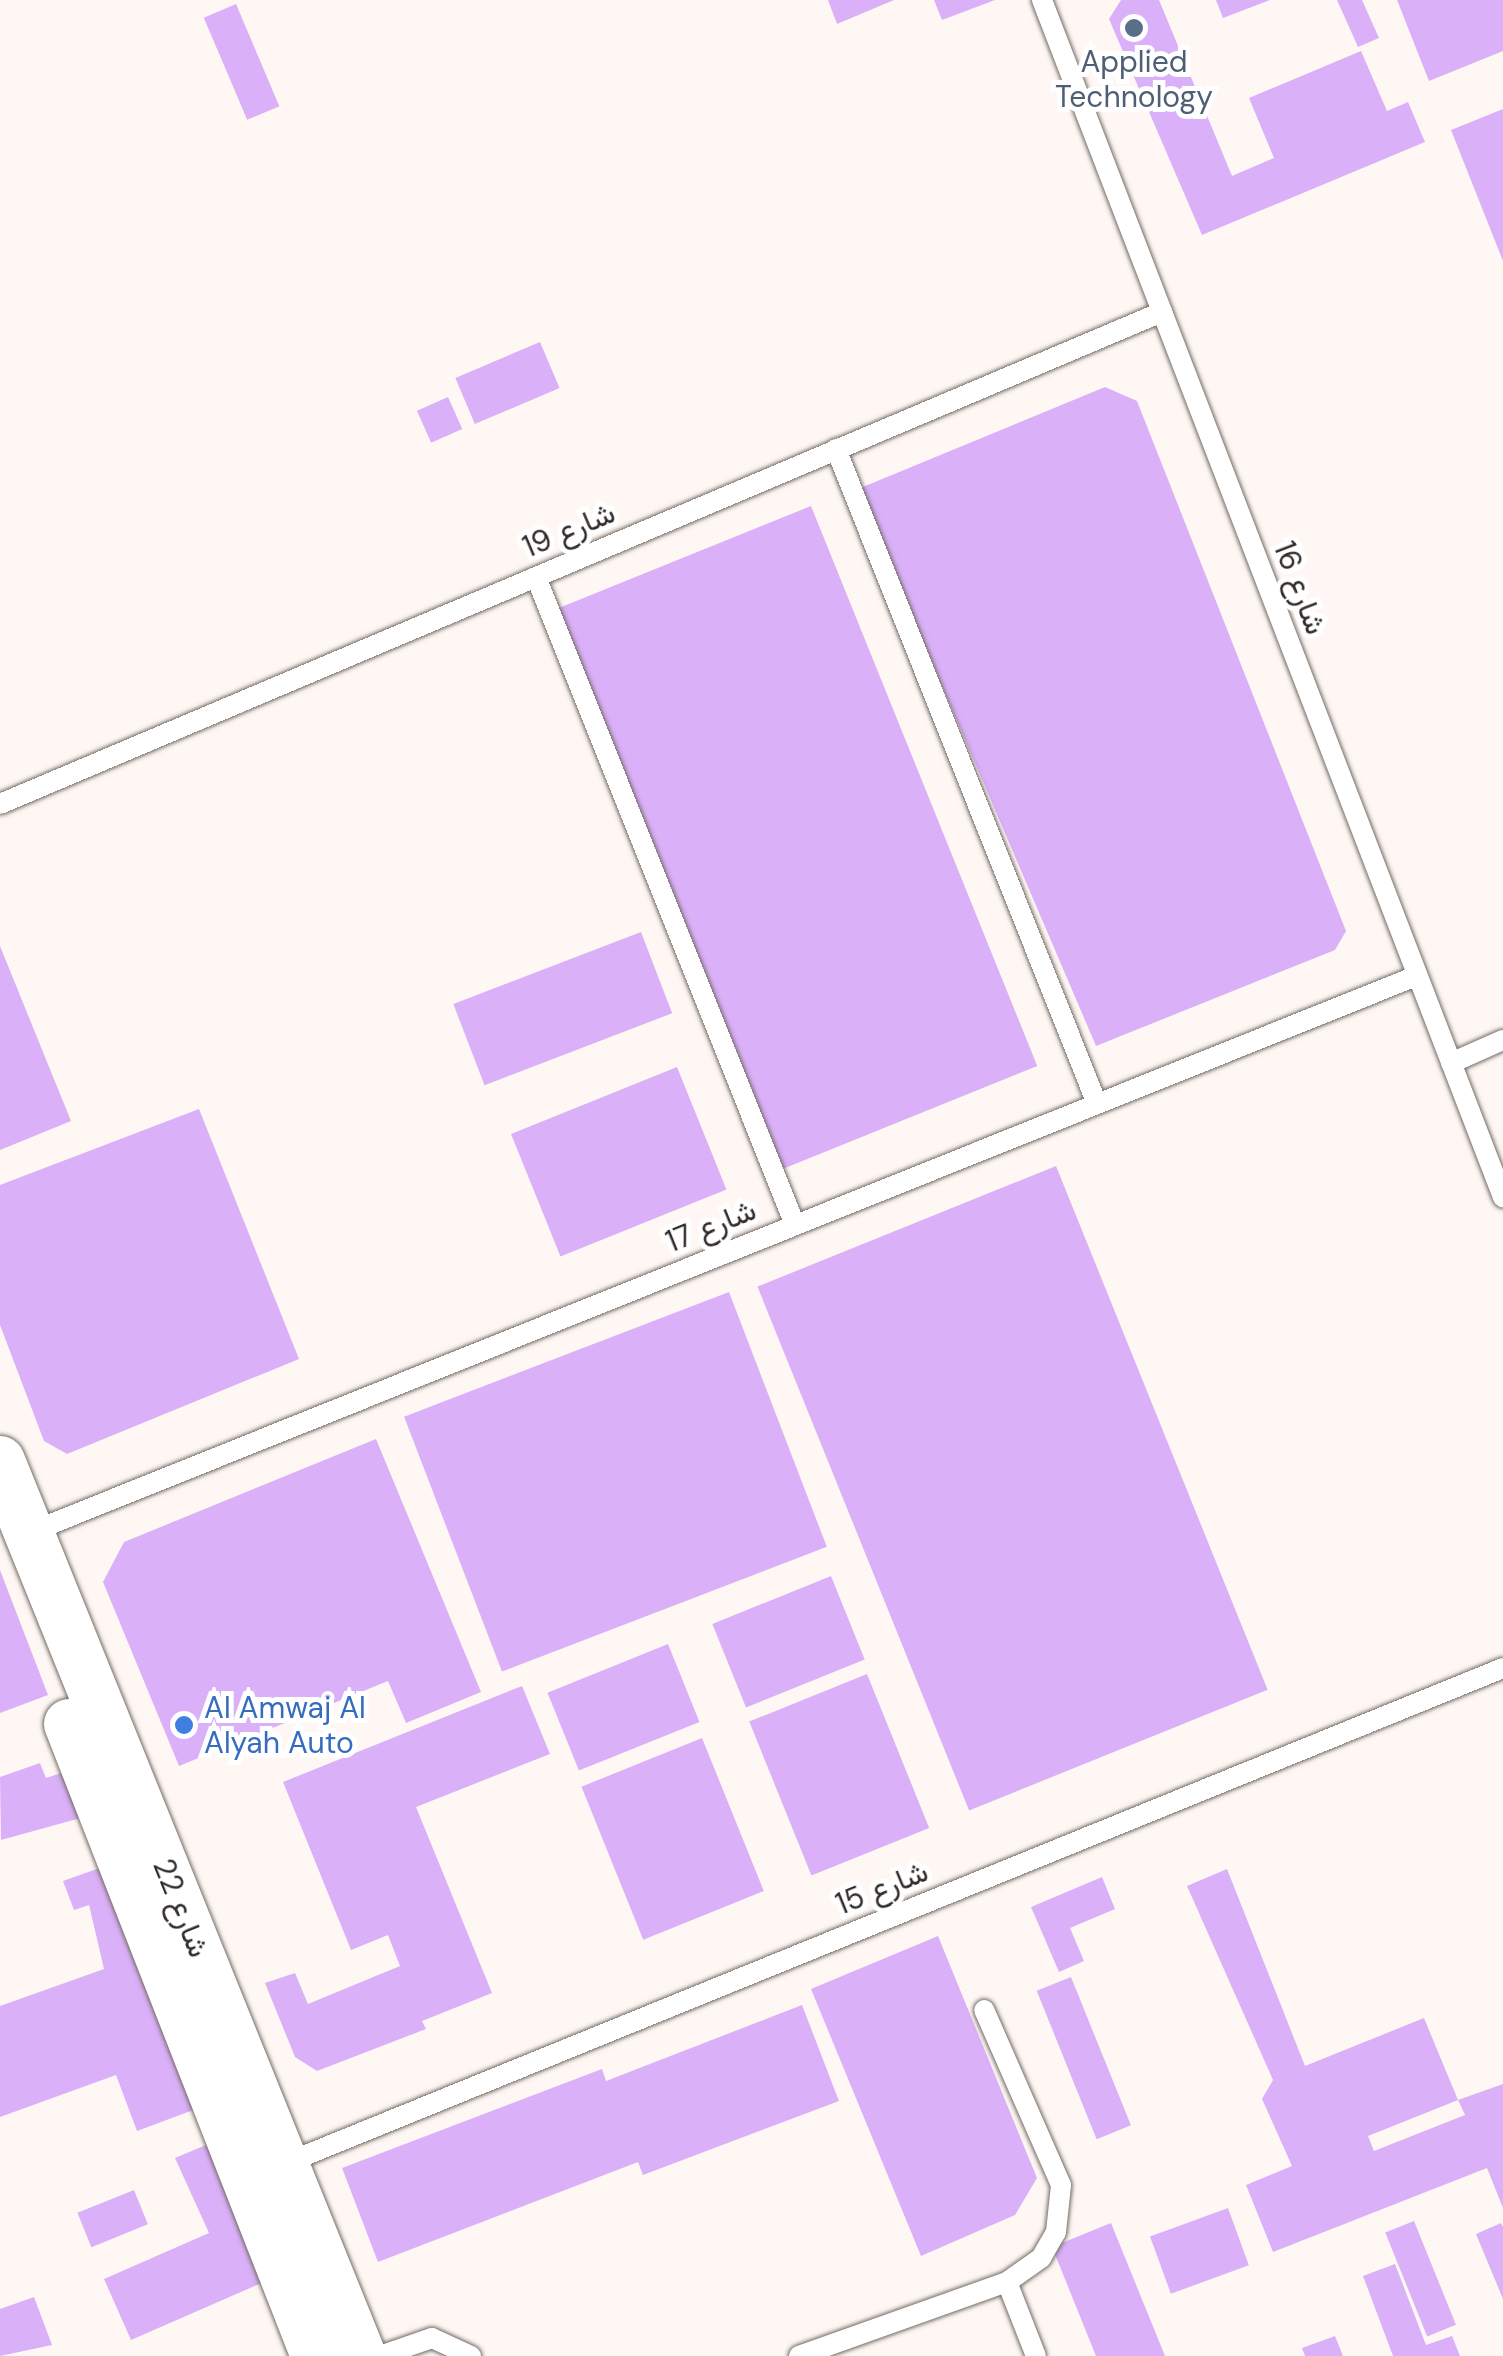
<!DOCTYPE html>
<html>
<head>
<meta charset="utf-8">
<style>
	body { margin:0 }
	#map { position:relative; width:1503px; height:2356px; overflow:hidden; background:#fef7f3; font-family:"DM Sans",Vazirmatn,sans-serif }
	div>[style] { position:absolute }
	.building>* { inset:0; background:#dab0f9; transform-origin:0 0 }
	.roads { filter:drop-shadow(0 0 2px #746b65) drop-shadow(0 0 2px #746b65) }
	.service>* { height:20px; margin:-10px; padding:0 10px; transform-origin:10px; border-radius:10px; background:#fff }
	.tertiary>* { height:50px; margin:-25px; padding:0 25px; transform-origin:25px; border-radius:25px; background:#fff }
	.dots>* { width:28px; height:28px; translate:-50% -50%; box-sizing:border-box; border:5px solid #fff; border-radius:50% }
	span { translate:-50% -50%; white-space:nowrap; text-align:center; line-height:1.15; -webkit-text-stroke:10px #fff; paint-order:stroke }
	.service-label { font-size:30px; color:#4e5e75 }
	.street-label { font-size:30px; color:#302b29 }
	.shop-label { font-size:30px; color:#366cbe }
	.left { translate:0 -50%; text-align:left }
</style>
</head>
<body>
<div id="map">
	<div class="building">
		<div style="clip-path:polygon(828px 0,894px 0,837px 24px)"></div>
		<div style="clip-path:polygon(934px 0,995px 0,942px 20px)"></div>
		<div style="clip-path:polygon(1121px 0,1159px 0,1232px 176px,1274px 158px,1249px 98px,1361px 51px,1387px 111px,1408px 102px,1425px 142px,1202px 235px,1109px 19px)"></div>
		<div style="clip-path:polygon(1216px 0,1270px 0,1223px 18px)"></div>
		<div style="clip-path:polygon(1337px 0,1362px 0,1379px 38px,1358px 47px)"></div>
		<div style="clip-path:polygon(1397px 0,1503px 0,1503px 51px,1429px 81px)"></div>
		<div style="left:236px;top:4px;width:111px;height:35px;rotate:67deg"></div>
		<div style="clip-path:polygon(1503px 109px,1503px 261px,1451px 130px)"></div>
		<div style="left:540px;top:342px;width:50px;height:92px;rotate:67deg"></div>
		<div style="clip-path:polygon(1105px 387px,1137px 401px,1346px 931px,1335px 950px,1096px 1046px,858px 489px)"></div>
		<div style="left:448px;top:397px;width:35px;height:34px;rotate:66deg"></div>
		<div style="left:811px;top:506px;width:604px;height:274px;rotate:68deg"></div>
		<div style="left:641px;top:932px;width:87px;height:201px;rotate:69deg"></div>
		<div style="clip-path:polygon(0 946px,71px 1121px,0 1150px)"></div>
		<div style="left:677px;top:1067px;width:132px;height:179px;rotate:68deg"></div>
		<div style="clip-path:polygon(199px 1109px,299px 1359px,67px 1454px,44px 1441px,0 1325px,0 1185px)"></div>
		<div style="left:1056px;top:1166px;width:565px;height:322px;rotate:68deg"></div>
		<div style="left:729px;top:1292px;width:273px;height:348px;rotate:69deg"></div>
		<div style="clip-path:polygon(376px 1439px,481px 1692px,406px 1723px,388px 1681px,179px 1766px,103px 1582px,124px 1542px)"></div>
		<div style="clip-path:polygon(0 1570px,48px 1695px,0 1713px)"></div>
		<div style="left:831px;top:1576px;width:90px;height:128px;rotate:68deg"></div>
		<div style="left:668px;top:1644px;width:84px;height:130px;rotate:68deg"></div>
		<div style="left:867px;top:1674px;width:166px;height:127px;rotate:68deg"></div>
		<div style="clip-path:polygon(522px 1686px,550px 1754px,416px 1807px,492px 1993px,422px 2021px,426px 2029px,317px 2071px,295px 2057px,265px 1983px,295px 1973px,308px 2004px,400px 1966px,388px 1935px,351px 1950px,283px 1782px)"></div>
		<div style="left:702px;top:1738px;width:165px;height:130px;rotate:68deg"></div>
		<div style="clip-path:polygon(40px 1763px,46px 1778px,73px 1769px,88px 1816px,1px 1840px,0 1777px)"></div>
		<div style="clip-path:polygon(108px 1865px,196px 2109px,137px 2131px,116px 2075px,0 2117px,0 2006px,104px 1969px,89px 1905px,74px 1910px,63px 1881px)"></div>
		<div style="clip-path:polygon(1227px 1869px,1305px 2066px,1424px 2018px,1458px 2100px,1368px 2136px,1374px 2151px,1465px 2115px,1458px 2100px,1503px 2084px,1503px 2208px,1487px 2168px,1273px 2252px,1246px 2185px,1292px 2166px,1262px 2099px,1273px 2080px,1187px 1886px)"></div>
		<div style="clip-path:polygon(1102px 1877px,1115px 1909px,1070px 1928px,1084px 1961px,1059px 1972px,1031px 1907px)"></div>
		<div style="clip-path:polygon(938px 1936px,1037px 2178px,1015px 2215px,921px 2256px,811px 1989px)"></div>
		<div style="left:1071px;top:1977px;width:160px;height:37px;rotate:68deg"></div>
		<div style="clip-path:polygon(802px 2005px,839px 2101px,643px 2175px,638px 2162px,378px 2262px,342px 2168px,602px 2069px,606px 2081px)"></div>
		<div style="clip-path:polygon(213px 2142px,273px 2278px,131px 2340px,104px 2279px,209px 2233px,175px 2158px)"></div>
		<div style="left:134px;top:2190px;width:37px;height:61px;rotate:68deg"></div>
		<div style="left:1228px;top:2208px;width:61px;height:83px;rotate:70deg"></div>
		<div style="left:1414px;top:2221px;width:112px;height:31px;rotate:68deg"></div>
		<div style="clip-path:polygon(1111px 2223px,1165px 2356px,1096px 2356px,1052px 2247px)"></div>
		<div style="clip-path:polygon(1501px 2223px,1503px 2227px,1503px 2299px,1476px 2234px)"></div>
		<div style="clip-path:polygon(1395px 2264px,1426px 2345px,1452px 2336px,1460px 2356px,1393px 2356px,1363px 2276px)"></div>
		<div style="clip-path:polygon(34px 2297px,52px 2345px,0 2356px,0 2309px)"></div>
		<div style="clip-path:polygon(1335px 2336px,1343px 2356px,1305px 2356px,1302px 2348px)"></div>
	</div>
	<div class="roads">
		<div class="service">
			<div style="left:1042px;top:0;width:1283px;rotate:68.94deg"></div>
			<div style="left:836px;top:449px;width:705px;rotate:68.27deg"></div>
			<div style="left:536px;top:577px;width:698px;rotate:68.21deg"></div>
			<div style="left:0;top:804px;width:1262px;rotate:-22.95deg"></div>
			<div style="left:1451px;top:1063px;width:57px;rotate:-23.9deg"></div>
			<div style="left:31px;top:1532px;width:1492px;rotate:-21.87deg"></div>
			<div style="left:284px;top:2164px;width:1316px;rotate:-22.14deg"></div>
			<div style="left:1007px;top:2282px;width:79px;rotate:68.6deg"></div>
			<div style="left:380px;top:2356px;width:55px;rotate:-19.1deg"></div>
			<div style="left:432px;top:2338px;width:43px;rotate:24.8deg"></div>
			<div style="left:799px;top:2356px;width:221px;rotate:-19.6deg"></div>
			<div style="left:1007px;top:2282px;width:42px;rotate:-35.2deg"></div>
			<div style="left:1041px;top:2258px;width:30px;rotate:-60deg"></div>
			<div style="left:1056px;top:2232px;width:47px;rotate:-83.9deg"></div>
			<div style="left:1061px;top:2185px;width:191px;rotate:-113.7deg"></div>
		</div>
		<div class="tertiary">
			<div style="left:0;top:1461px;width:965px;rotate:68.03deg"></div>
			<div style="left:69px;top:1724px;width:679px;rotate:68.65deg"></div>
		</div>
	</div>
	<div class="dots">
		<div style="left:1134px;top:28px;background:#5c6f8a"></div>
		<div style="left:184px;top:1725px;background:#3f7fe0"></div>
	</div>
	<div class="service-label">
		<span style="left:1134px;top:79px">Applied<br>Technology</span>
	</div>
	<div class="street-label">
		<span style="left:569px;top:530px;rotate:-23deg">شارع 19</span>
		<span style="left:1300px;top:588px;rotate:69deg">شارع 16</span>
		<span style="left:711px;top:1226px;rotate:-22deg">شارع 17</span>
		<span style="left:882px;top:1888px;rotate:-22deg">شارع 15</span>
		<span style="left:181px;top:1908px;rotate:68deg">شارع 22</span>
	</div>
	<div class="shop-label">
		<span class="left" style="left:204px;top:1725px">Al Amwaj Al<br>Alyah Auto</span>
	</div>
</div>
</body>
</html>
